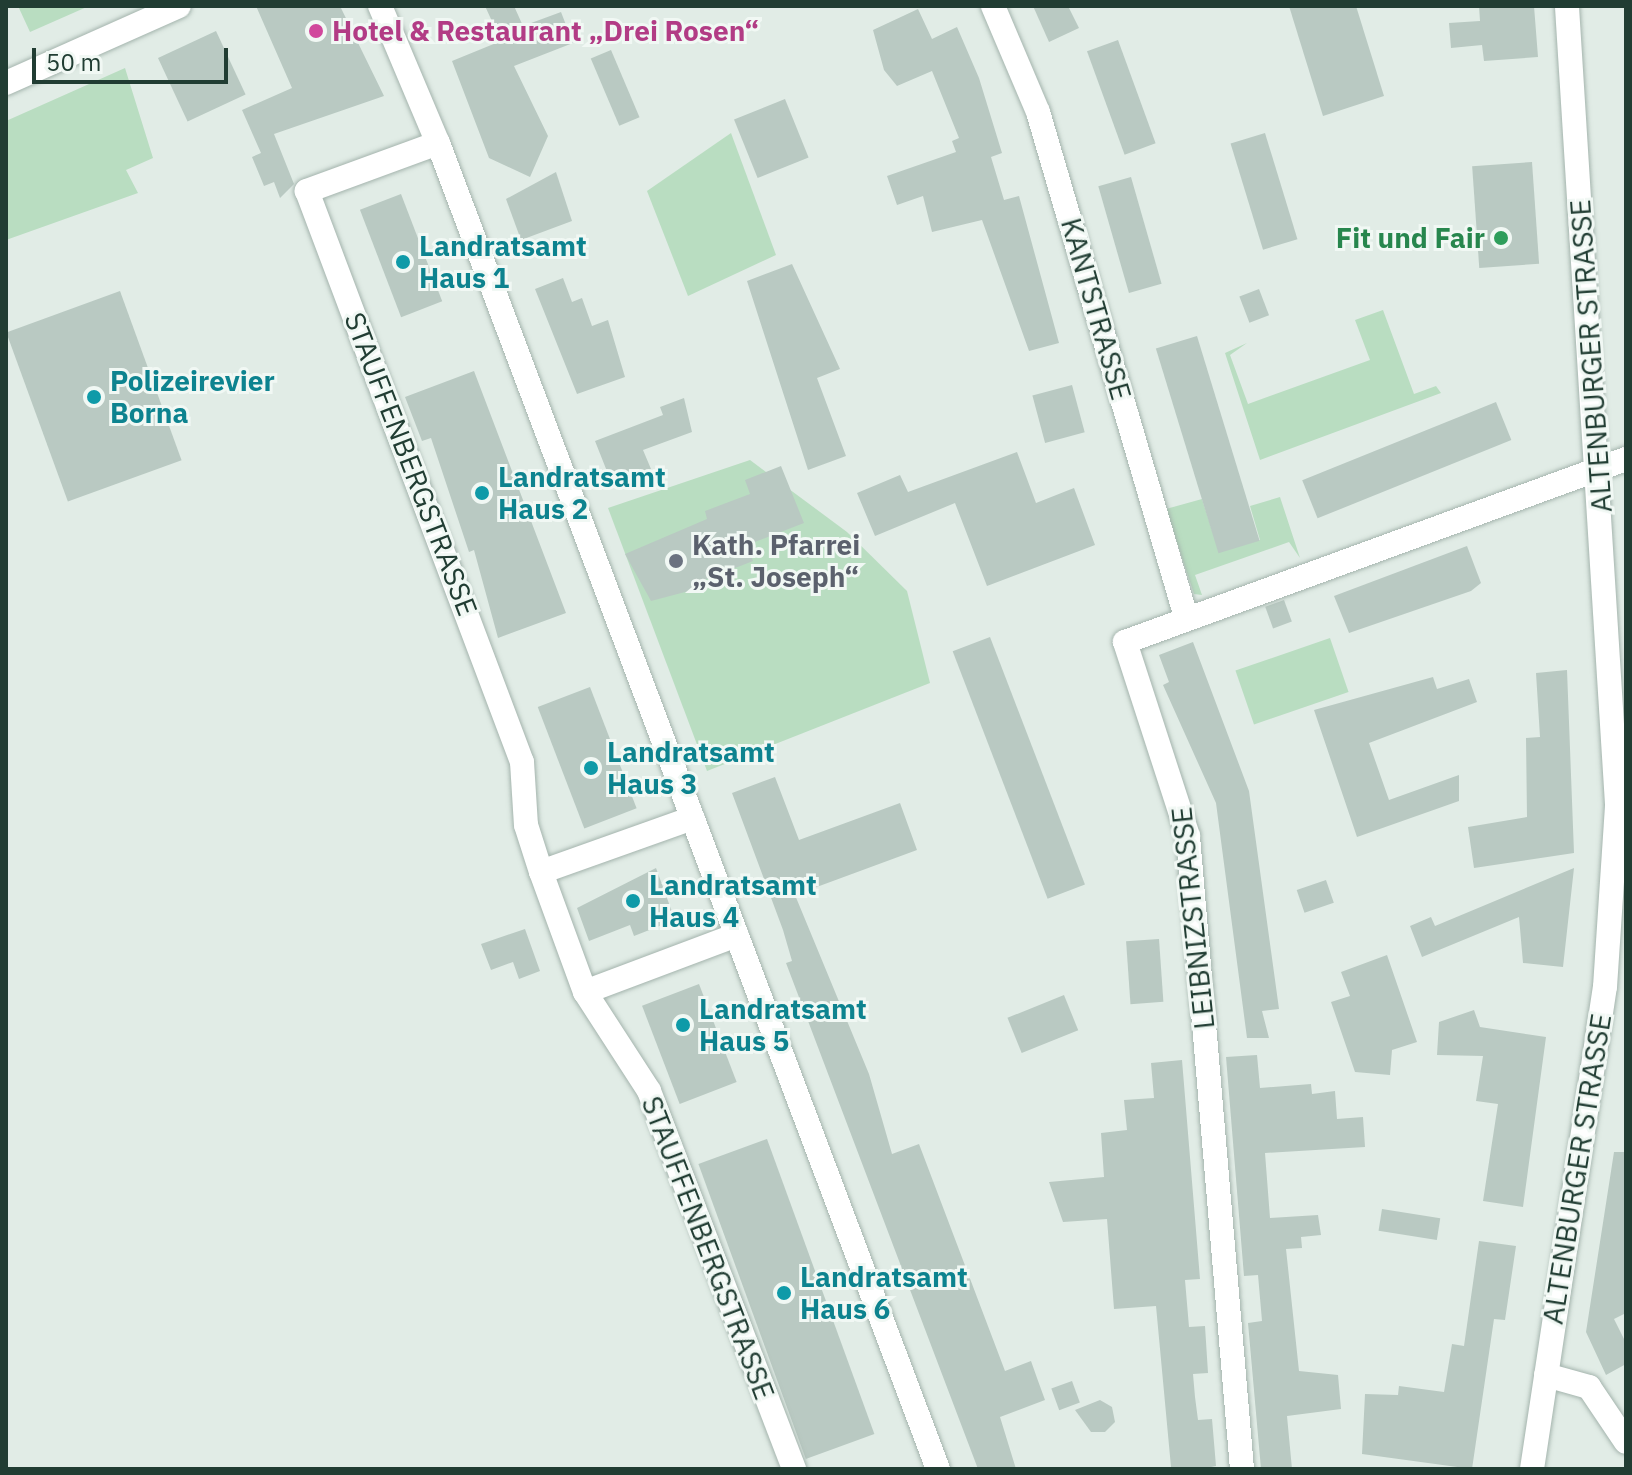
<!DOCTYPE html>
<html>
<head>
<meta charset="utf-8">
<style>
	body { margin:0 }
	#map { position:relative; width:1632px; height:1475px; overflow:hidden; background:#e1ece6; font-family:"IBM Plex Sans",sans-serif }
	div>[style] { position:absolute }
	.green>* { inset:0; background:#b9ddc1; transform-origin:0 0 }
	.building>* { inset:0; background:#b9c9c2; transform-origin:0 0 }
	.roads { filter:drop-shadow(0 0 2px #a4b4ad) drop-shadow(0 0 2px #a4b4ad) }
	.street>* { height:24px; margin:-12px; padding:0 12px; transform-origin:12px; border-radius:12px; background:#fff }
	.dots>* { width:22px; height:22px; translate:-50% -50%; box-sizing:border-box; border:4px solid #f1f8f4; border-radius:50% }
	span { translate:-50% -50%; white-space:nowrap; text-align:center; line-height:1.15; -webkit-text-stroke:6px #f1f8f4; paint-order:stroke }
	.hotel-label { font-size:28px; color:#b23c85; font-weight:700 }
	.left { translate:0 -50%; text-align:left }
	.leisure-label { font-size:28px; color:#27864d; font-weight:700 }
	.right { translate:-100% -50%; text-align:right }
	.culture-label { font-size:28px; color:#0d838f; font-weight:700 }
	.street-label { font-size:28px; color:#213d33 }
	.worship-label { font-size:28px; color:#5b616d; font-weight:700 }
	.frame { position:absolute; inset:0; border:8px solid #213d33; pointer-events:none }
	.scale { position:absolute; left:32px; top:48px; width:196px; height:36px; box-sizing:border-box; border:4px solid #213d33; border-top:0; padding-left:10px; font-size:24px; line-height:28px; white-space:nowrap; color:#213d33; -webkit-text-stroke:6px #f1f8f4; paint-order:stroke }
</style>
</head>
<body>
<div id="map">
	<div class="green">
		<div style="clip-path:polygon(18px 6px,89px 6px,30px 32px)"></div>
		<div style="clip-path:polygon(125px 68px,153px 158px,126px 170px,138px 193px,6px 240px,6px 121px)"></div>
		<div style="clip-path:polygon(731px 133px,776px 255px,688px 296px,647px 191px)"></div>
		<div style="clip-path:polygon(1383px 310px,1414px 394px,1436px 386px,1441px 393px,1260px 460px,1225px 353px,1247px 343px,1230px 355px,1248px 404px,1370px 360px,1355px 320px)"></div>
		<div style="clip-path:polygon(750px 460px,847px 532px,907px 591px,930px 683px,707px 771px,608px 508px)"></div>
		<div style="clip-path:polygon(1280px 497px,1300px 558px,1289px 542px,1195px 575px,1202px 595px,1194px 594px,1166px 509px,1202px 499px,1219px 552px,1260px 540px,1250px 506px)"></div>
		<div style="left:1330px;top:638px;width:57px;height:100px;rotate:71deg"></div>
	</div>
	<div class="building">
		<div style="clip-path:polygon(256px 6px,340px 6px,384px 96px,274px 134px,294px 184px,280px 198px,274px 182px,264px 186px,252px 157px,261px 153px,242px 110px,292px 88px)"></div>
		<div style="clip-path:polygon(485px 6px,514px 6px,523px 26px,561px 12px,573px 43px,514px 66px,548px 136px,530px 177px,489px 158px,452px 61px,501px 41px)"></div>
		<div style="clip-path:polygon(1033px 6px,1068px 6px,1079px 28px,1049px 42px)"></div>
		<div style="clip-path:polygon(1289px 6px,1356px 6px,1384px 96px,1323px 116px)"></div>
		<div style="clip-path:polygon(1479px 6px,1534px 6px,1538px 57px,1484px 61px,1482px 45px,1451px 48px,1449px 23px,1480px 21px)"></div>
		<div style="clip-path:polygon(918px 9px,932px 39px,957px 27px,979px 78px,1002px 153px,991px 157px,1004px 200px,1019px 196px,1059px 343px,1029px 351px,982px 220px,932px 232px,923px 196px,897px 205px,887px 176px,956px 152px,952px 141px,959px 138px,932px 71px,897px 86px,884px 70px,873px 30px)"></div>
		<div style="left:216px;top:31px;width:70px;height:64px;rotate:65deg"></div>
		<div style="left:1118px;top:40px;width:110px;height:33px;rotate:70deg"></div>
		<div style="left:611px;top:50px;width:73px;height:22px;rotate:67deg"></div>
		<div style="left:785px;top:99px;width:63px;height:55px;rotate:68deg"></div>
		<div style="left:1265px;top:133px;width:111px;height:36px;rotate:73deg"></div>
		<div style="left:1532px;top:162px;width:102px;height:60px;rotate:86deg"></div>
		<div style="clip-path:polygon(556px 172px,572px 221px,521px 240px,506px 199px)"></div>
		<div style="left:1131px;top:177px;width:111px;height:34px;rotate:74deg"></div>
		<div style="left:401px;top:194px;width:115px;height:44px;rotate:69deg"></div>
		<div style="clip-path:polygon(792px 264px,840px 369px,817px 378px,846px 456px,808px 470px,747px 281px)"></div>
		<div style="clip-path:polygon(563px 278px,572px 302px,582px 298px,592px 326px,608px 320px,625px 377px,577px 394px,535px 289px)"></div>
		<div style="left:1259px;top:289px;width:28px;height:21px;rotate:69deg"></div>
		<div style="left:120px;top:291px;width:180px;height:121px;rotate:70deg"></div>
		<div style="left:1197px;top:336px;width:214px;height:43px;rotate:73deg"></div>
		<div style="clip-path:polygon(474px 371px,566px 613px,498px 638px,474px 550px,469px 552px,431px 438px,422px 441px,405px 397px)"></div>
		<div style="left:1072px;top:385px;width:49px;height:41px;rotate:75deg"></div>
		<div style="clip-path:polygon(684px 398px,692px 432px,643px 450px,651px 469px,612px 484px,595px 441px,663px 415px,660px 407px)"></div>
		<div style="left:1496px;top:402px;width:41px;height:209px;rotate:68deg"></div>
		<div style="clip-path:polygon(1017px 452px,1036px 503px,1074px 488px,1095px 545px,987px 586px,955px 503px,875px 536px,857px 493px,900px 475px,908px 492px)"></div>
		<div style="clip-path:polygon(781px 466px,804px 523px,747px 545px,753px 561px,702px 581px,704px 587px,651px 601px,625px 554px,707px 519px,705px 511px,750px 494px,745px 480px)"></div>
		<div style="clip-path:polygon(1467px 546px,1481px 583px,1471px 591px,1349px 633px,1334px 596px)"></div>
		<div style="left:1284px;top:600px;width:23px;height:20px;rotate:70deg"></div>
		<div style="left:990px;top:637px;width:265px;height:40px;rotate:69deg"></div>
		<div style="clip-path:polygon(1193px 642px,1249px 791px,1279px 1009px,1262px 1011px,1269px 1038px,1247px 1038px,1216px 803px,1163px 685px,1169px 682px,1159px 655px)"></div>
		<div style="clip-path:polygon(1567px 670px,1574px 853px,1474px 868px,1468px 827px,1527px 817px,1526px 738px,1540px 737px,1536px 673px)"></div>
		<div style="clip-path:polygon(1433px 677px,1437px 689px,1469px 679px,1477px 702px,1369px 743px,1389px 800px,1459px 775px,1459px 801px,1357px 837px,1314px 710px)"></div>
		<div style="left:590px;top:687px;width:130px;height:56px;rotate:69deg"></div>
		<div style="clip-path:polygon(775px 777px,799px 840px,900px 803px,917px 850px,795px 895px,869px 1074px,892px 1154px,919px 1144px,1005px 1371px,1031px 1361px,1037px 1378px,1045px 1400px,1000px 1417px,1016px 1469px,978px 1469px,786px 963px,792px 961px,783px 930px,732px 793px)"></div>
		<div style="clip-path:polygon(656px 868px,675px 920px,634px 936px,630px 925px,589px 941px,577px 908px)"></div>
		<div style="clip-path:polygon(1574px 868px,1563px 967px,1523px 963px,1519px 917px,1422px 957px,1410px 926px,1431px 917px,1435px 926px)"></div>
		<div style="left:1326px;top:880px;width:24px;height:31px;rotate:71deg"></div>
		<div style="clip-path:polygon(525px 929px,540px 971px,519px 979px,513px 962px,491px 970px,481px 944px)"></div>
		<div style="left:1159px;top:939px;width:63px;height:33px;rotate:86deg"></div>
		<div style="clip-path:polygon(1387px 955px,1417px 1042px,1392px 1050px,1390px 1075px,1355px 1072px,1331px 1002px,1350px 996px,1341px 972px)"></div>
		<div style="left:699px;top:984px;width:105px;height:61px;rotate:69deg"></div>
		<div style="left:1064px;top:995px;width:38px;height:61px;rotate:68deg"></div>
		<div style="clip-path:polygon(1474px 1010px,1480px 1027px,1546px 1037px,1523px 1207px,1483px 1201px,1498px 1104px,1476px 1101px,1483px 1056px,1437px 1055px,1439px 1022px)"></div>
		<div style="clip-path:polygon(1257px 1055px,1260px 1088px,1311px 1084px,1312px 1094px,1335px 1091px,1337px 1119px,1363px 1117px,1365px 1147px,1265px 1153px,1270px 1218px,1318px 1215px,1321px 1235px,1301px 1237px,1302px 1248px,1286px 1249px,1299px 1371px,1338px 1375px,1341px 1409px,1287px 1416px,1292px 1469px,1261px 1469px,1248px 1323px,1262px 1321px,1258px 1275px,1244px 1276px,1226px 1057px)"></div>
		<div style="clip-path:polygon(1182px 1060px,1200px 1279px,1185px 1280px,1189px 1327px,1205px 1326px,1208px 1373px,1193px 1374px,1195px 1397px,1198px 1420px,1212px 1419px,1216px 1466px,1201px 1469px,1171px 1467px,1156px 1306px,1114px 1309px,1107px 1219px,1063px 1222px,1049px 1182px,1104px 1177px,1101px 1133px,1127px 1130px,1124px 1100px,1154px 1098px,1151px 1063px)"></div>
		<div style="left:767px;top:1139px;width:314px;height:73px;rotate:70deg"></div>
		<div style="clip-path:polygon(1614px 1152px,1626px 1152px,1626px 1313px,1614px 1319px,1626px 1343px,1626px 1364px,1606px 1375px,1586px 1332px)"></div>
		<div style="left:1382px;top:1209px;width:59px;height:22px;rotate:9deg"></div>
		<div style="clip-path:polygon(1479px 1241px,1516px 1246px,1505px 1320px,1494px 1319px,1472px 1469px,1362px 1454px,1365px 1394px,1398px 1395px,1399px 1386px,1444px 1392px,1452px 1344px,1464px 1346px)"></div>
		<div style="left:1072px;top:1381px;width:23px;height:22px;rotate:70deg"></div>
		<div style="clip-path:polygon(1100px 1400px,1112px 1407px,1115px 1422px,1105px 1432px,1091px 1432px,1075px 1410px)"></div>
	</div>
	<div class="roads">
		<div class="street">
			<div style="left:380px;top:6px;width:149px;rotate:67.1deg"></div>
			<div style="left:438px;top:143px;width:1417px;rotate:69.34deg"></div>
			<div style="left:993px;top:6px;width:115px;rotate:67deg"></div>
			<div style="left:1038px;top:112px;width:526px;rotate:73.67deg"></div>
			<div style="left:6px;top:83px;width:189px;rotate:-24deg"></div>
			<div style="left:438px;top:143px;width:140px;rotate:159.9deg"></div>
			<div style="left:307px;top:191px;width:610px;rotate:69.37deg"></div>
			<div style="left:522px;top:762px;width:63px;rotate:86.4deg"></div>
			<div style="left:526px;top:825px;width:49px;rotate:72.3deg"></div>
			<div style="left:541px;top:872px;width:161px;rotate:-19.6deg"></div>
			<div style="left:541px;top:872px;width:128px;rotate:69.9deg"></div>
			<div style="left:585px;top:992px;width:162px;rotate:-20.6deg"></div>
			<div style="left:585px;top:992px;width:118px;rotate:57.1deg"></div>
			<div style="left:649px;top:1091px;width:405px;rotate:69deg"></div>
			<div style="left:1546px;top:1375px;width:45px;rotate:15.6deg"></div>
			<div style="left:1589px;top:1387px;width:66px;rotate:56.1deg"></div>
			<div style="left:1242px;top:1469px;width:635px;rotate:-94.88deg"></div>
			<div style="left:1188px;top:836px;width:204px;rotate:-108deg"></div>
			<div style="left:1125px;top:642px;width:533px;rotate:-20.07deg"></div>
			<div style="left:1532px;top:1469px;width:487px;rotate:-81.4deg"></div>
			<div style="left:1605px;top:987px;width:183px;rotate:-86.2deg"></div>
			<div style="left:1617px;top:804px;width:800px;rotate:-93.59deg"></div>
		</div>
	</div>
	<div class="dots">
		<div style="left:316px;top:31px;background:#d1479c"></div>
		<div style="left:1501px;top:238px;background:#2e9e5b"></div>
		<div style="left:403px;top:262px;background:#0f9aa8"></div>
		<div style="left:94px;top:397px;background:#0f9aa8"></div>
		<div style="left:482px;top:493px;background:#0f9aa8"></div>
		<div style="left:676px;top:561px;background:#6b7280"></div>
		<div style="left:591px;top:768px;background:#0f9aa8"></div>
		<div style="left:633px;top:901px;background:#0f9aa8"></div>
		<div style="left:683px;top:1025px;background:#0f9aa8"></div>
		<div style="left:784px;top:1293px;background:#0f9aa8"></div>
	</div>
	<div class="hotel-label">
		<span class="left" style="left:332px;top:31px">Hotel &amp; Restaurant „Drei Rosen“</span>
	</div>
	<div class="leisure-label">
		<span class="right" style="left:1485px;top:238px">Fit und Fair</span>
	</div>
	<div class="culture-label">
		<span class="left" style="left:419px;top:262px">Landratsamt<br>Haus 1</span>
		<span class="left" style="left:110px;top:397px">Polizeirevier<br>Borna</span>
		<span class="left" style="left:498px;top:493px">Landratsamt<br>Haus 2</span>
		<span class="left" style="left:607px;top:768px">Landratsamt<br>Haus 3</span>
		<span class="left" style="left:649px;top:901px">Landratsamt<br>Haus 4</span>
		<span class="left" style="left:699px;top:1025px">Landratsamt<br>Haus 5</span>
		<span class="left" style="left:800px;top:1293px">Landratsamt<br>Haus 6</span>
	</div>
	<div class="street-label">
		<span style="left:1096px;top:309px;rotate:74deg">KANTSTRASSE</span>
		<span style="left:1591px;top:356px;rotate:-94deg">ALTENBURGER STRASSE</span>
		<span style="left:411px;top:464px;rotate:69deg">STAUFFENBERGSTRASSE</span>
		<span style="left:1193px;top:918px;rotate:-96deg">LEIBNIZSTRASSE</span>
		<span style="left:1577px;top:1169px;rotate:-81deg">ALTENBURGER STRASSE</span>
		<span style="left:708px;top:1248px;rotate:69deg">STAUFFENBERGSTRASSE</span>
	</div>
	<div class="worship-label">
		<span class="left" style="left:692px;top:561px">Kath. Pfarrei<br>„St. Joseph“</span>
	</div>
	<div class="frame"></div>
	<div class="scale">50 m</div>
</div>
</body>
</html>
